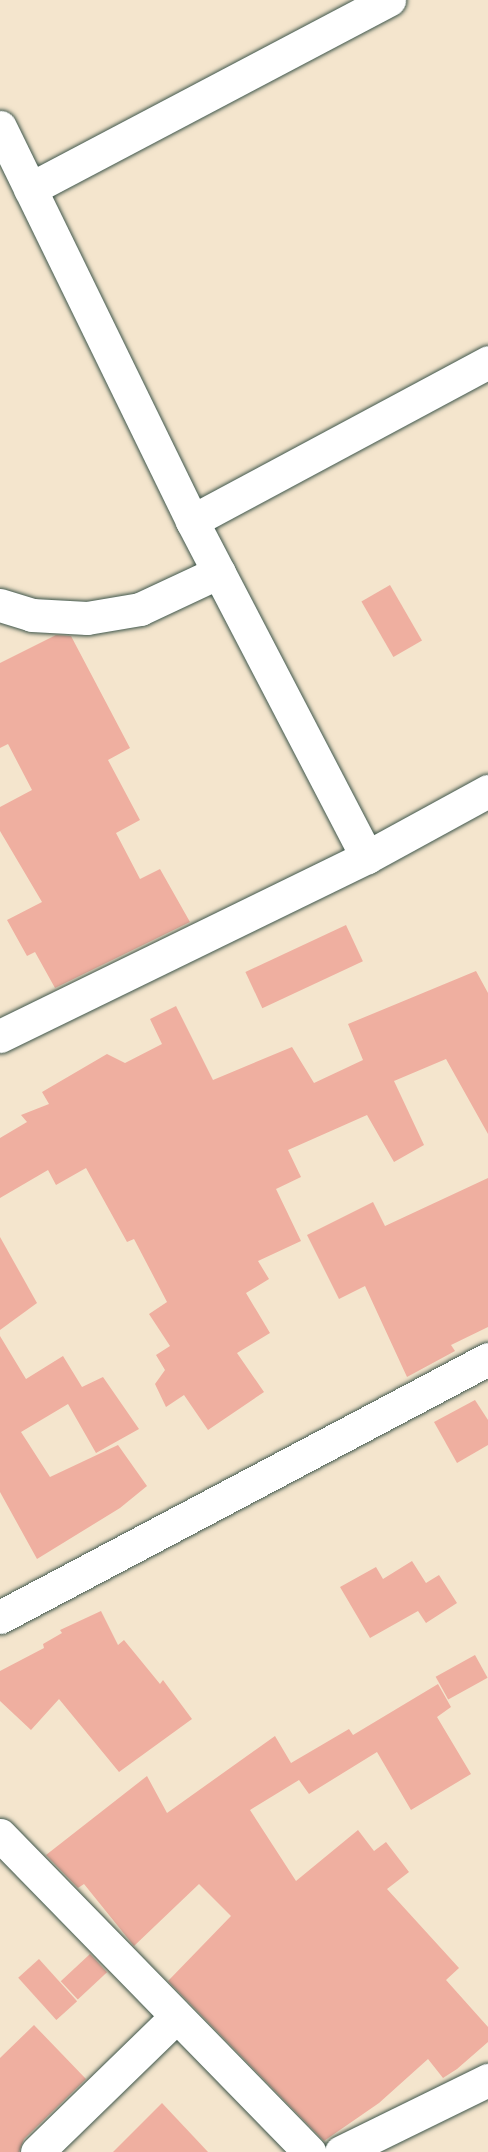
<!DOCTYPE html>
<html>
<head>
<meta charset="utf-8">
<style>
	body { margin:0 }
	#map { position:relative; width:488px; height:2152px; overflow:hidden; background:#f4e5cd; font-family:"Indie Flower",sans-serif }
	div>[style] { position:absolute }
	.building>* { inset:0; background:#efafa0; transform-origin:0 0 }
	.roads { filter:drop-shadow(0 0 2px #3f564b) drop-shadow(0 0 2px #3f564b) }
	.minor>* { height:33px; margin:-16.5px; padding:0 16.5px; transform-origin:16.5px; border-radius:16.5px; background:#fff }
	span { translate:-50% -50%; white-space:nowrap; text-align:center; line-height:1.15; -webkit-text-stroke:4.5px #fff; paint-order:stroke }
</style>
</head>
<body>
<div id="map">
	<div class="building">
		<div style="left:390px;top:585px;width:64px;height:33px;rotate:60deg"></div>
		<div style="clip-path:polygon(56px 635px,71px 636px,130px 748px,108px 760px,140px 820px,116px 833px,140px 879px,160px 869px,190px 922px,55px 988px,35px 952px,27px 956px,7px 920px,42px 902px,0 831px,0 807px,32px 790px,8px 744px,0 748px,0 663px)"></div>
		<div style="left:346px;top:925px;width:40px;height:111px;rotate:65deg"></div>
		<div style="clip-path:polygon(476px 971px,488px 993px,488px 1134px,446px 1059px,394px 1081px,424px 1145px,394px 1162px,367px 1115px,288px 1150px,301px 1177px,276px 1189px,301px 1241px,258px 1261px,269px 1279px,246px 1293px,270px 1333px,237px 1353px,264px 1392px,208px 1430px,184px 1395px,166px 1407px,155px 1384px,165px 1370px,156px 1355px,170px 1346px,149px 1314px,167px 1302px,134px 1239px,127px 1242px,86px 1168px,56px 1185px,48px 1170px,0 1198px,0 1138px,27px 1122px,21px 1115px,49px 1104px,42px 1092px,107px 1054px,125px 1063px,162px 1044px,150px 1019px,176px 1006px,213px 1080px,292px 1047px,314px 1083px,363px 1060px,348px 1024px)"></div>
		<div style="clip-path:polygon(488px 1178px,488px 1327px,451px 1345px,455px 1351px,407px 1377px,365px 1286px,339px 1299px,307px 1235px,373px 1202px,385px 1226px)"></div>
		<div style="clip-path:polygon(0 1237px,37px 1303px,0 1330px)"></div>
		<div style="clip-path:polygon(0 1336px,26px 1379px,63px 1356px,82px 1387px,103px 1377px,139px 1429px,96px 1453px,68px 1404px,21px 1432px,50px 1477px,118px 1445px,147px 1486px,120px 1508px,37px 1559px,0 1492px)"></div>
		<div style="clip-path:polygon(475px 1400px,488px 1420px,488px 1445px,457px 1463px,434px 1422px)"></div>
		<div style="clip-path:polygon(412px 1561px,426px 1583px,439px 1575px,457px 1603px,426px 1623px,418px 1611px,370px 1638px,340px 1587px,376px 1567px,383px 1579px)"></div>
		<div style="clip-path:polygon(101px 1611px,118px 1645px,124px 1640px,160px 1684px,163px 1680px,192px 1719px,119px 1772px,59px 1699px,31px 1730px,0 1701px,0 1671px,44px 1648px,43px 1644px,62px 1633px,60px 1630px)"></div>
		<div style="left:475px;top:1655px;width:26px;height:45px;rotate:61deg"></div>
		<div style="clip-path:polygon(438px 1684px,451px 1707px,437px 1717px,471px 1774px,411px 1810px,377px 1752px,309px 1794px,299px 1780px,250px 1810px,296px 1881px,358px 1830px,374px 1851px,386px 1842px,409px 1872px,387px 1889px,459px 1968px,446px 1980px,488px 2027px,488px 2042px,457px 2069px,443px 2078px,428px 2059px,379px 2103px,324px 2141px,168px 1981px,231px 1916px,199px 1884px,134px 1946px,84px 1884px,78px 1888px,46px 1855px,147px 1776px,167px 1813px,275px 1736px,291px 1763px,349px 1729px,353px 1735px)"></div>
		<div style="left:90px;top:1954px;width:25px;height:40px;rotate:47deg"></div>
		<div style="left:39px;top:1959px;width:57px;height:28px;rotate:48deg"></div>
		<div style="clip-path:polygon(34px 2025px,86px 2079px,24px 2139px,19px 2152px,0 2152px,0 2058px)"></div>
		<div style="clip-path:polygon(162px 2103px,208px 2152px,113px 2152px)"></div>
	</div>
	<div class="roads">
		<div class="minor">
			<div style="left:0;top:127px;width:438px;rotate:64deg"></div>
			<div style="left:192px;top:521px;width:379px;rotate:62.5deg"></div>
			<div style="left:30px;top:189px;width:406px;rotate:-27.8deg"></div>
			<div style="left:192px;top:521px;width:336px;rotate:-28.2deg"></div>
			<div style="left:0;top:605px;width:34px;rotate:17deg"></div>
			<div style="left:32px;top:615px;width:55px;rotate:3.1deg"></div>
			<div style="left:87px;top:618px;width:54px;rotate:-9.6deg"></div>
			<div style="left:140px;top:609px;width:87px;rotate:-25.1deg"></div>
			<div style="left:0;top:1036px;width:408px;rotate:-26deg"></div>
			<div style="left:367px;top:857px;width:138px;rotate:-28.6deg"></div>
			<div style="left:0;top:1617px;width:552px;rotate:-27.86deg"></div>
			<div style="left:0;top:1835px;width:443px;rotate:45.7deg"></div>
			<div style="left:37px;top:2152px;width:192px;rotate:-44.2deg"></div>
			<div style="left:341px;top:2152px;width:164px;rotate:-26.1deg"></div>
		</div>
	</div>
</div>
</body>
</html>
